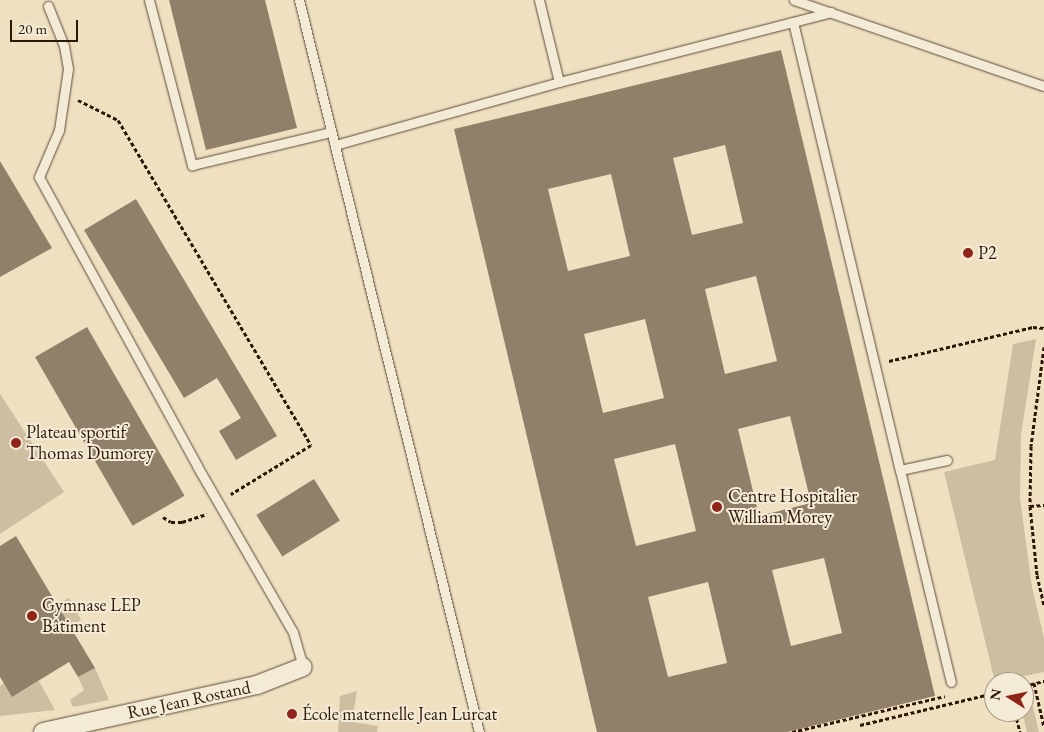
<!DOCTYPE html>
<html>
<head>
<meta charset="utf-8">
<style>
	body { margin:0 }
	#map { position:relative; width:1044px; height:732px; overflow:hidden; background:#eee0c1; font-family:"EB Garamond",serif }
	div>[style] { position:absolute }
	.green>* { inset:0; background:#cdbea2; transform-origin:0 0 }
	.building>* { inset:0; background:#918069; transform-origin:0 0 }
	.path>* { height:3px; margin-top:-1.5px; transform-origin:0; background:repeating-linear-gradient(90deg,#2d1709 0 4px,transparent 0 6.5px) }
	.roads { filter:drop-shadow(0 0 1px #5d4937) drop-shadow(0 0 1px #5d4937) }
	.service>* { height:9px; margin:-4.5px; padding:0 4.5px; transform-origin:4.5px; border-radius:4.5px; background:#f4ebd7 }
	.minor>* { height:18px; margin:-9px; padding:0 9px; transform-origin:9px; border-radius:9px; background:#f4ebd7 }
	.dots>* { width:14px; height:14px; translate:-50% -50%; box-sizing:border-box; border:2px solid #f4ebd7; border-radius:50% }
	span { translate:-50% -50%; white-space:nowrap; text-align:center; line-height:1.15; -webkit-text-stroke:4px #f4ebd7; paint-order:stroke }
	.poi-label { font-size:18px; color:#2d1709 }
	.left { translate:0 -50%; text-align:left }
	.street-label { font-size:18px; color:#2d1709 }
	.north { position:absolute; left:984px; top:672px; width:50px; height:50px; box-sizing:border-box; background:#f4ebd7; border:1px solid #a49685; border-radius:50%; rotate:280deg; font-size:14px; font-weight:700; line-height:20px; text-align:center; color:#2d1709 }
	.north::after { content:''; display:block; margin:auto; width:18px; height:22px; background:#8f2418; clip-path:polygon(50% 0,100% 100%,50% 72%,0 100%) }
	.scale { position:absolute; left:10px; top:20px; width:68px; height:22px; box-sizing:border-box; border:2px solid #2d1709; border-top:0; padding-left:6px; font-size:15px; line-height:18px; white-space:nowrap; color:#2d1709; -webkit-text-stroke:4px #f4ebd7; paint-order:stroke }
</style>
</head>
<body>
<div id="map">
	<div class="green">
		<div style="clip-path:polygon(1036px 339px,1021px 435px,1020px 498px,1032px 587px,1044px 638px,1044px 672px,995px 682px,944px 472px,995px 460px,1013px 344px)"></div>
		<div style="clip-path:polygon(0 394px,64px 492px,0 534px)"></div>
		<div style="left:69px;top:598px;width:25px;height:14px;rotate:61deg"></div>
		<div style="clip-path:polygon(95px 668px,109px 700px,73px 707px,70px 700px,84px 690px,78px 677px)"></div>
		<div style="clip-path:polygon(39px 681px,55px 710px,0 716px,0 686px,4px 683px,12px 697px)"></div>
		<div style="clip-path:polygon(357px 691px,352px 722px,378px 726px,377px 732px,338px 732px,340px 696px)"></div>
		<div style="clip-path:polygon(1029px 691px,1039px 732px,1027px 732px,1022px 712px,1024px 692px)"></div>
	</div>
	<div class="building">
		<div style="clip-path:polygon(169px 0,265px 0,297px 128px,206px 150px)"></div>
		<div style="clip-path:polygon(evenodd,781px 50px,935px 696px,787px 732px,597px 732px,454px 129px,781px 50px,725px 145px,743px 223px,692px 235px,673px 158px,725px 145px,781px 50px,611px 174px,630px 256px,568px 271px,548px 189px,611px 174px,781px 50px,756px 276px,777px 361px,725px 374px,705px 289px,756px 276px,781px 50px,645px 319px,664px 398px,603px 413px,584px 334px,645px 319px,781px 50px,790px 416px,811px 503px,759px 516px,738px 429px,790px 416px,781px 50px,675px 444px,696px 531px,636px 546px,614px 459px,675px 444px,781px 50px,824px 558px,842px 633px,791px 646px,772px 570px,824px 558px,781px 50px,708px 582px,727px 663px,668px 677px,648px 597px,708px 582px)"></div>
		<div style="clip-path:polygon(0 161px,52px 248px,0 277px)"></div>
		<div style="clip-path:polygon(136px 199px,277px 436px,236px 460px,219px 431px,241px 418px,217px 378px,184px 398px,84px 230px)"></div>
		<div style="left:87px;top:327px;width:195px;height:60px;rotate:60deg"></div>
		<div style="left:314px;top:479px;width:49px;height:68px;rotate:58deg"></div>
		<div style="clip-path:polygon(16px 536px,95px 668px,78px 677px,69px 662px,12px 697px,0 677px,0 546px)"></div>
	</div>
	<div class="path">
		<div style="left:78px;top:100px;width:45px;rotate:26.6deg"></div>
		<div style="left:118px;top:120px;width:378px;rotate:59.3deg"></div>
		<div style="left:311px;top:445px;width:94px;rotate:148.5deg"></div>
		<div style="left:1044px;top:347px;width:100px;rotate:97.5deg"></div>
		<div style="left:1031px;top:446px;width:60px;rotate:91deg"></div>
		<div style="left:1030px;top:506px;width:69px;rotate:84.2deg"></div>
		<div style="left:1037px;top:575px;width:31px;rotate:77deg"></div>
		<div style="left:889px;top:361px;width:148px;rotate:-13.3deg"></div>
		<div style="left:1033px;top:327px;width:11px;rotate:5deg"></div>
		<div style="left:1030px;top:506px;width:14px;rotate:-4deg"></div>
		<div style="left:163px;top:517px;width:9px;rotate:32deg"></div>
		<div style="left:171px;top:522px;width:11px"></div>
		<div style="left:182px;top:522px;width:26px;rotate:-18deg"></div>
		<div style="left:1034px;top:683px;width:45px;rotate:77.2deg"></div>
		<div style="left:1024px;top:686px;width:21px;rotate:-14deg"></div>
		<div style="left:1015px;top:712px;width:21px;rotate:76deg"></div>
		<div style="left:860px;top:725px;width:138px;rotate:-13.4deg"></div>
		<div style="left:792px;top:732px;width:157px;rotate:-13.2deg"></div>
	</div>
	<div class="roads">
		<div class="service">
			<div style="left:149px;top:0;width:171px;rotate:75.4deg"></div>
			<div style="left:192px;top:165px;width:143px;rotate:-13.4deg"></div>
			<div style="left:299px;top:0;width:754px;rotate:76.18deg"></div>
			<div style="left:539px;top:0;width:84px;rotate:76.3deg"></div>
			<div style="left:559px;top:82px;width:281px;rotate:-14.4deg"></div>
			<div style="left:794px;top:0;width:264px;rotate:19deg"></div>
			<div style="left:48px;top:6px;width:43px;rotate:68.2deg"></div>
			<div style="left:64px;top:46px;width:23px;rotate:80deg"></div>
			<div style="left:68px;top:69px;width:62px;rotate:98.4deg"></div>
			<div style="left:59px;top:130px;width:51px;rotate:113.1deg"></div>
			<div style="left:39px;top:177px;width:329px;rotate:61.3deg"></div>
			<div style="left:197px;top:466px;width:192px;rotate:60deg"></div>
			<div style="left:293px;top:632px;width:36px;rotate:74deg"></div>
			<div style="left:793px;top:22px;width:461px;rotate:76.6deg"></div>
			<div style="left:900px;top:470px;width:48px;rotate:-12deg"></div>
			<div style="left:335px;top:145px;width:233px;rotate:-15.7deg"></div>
			<div style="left:900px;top:470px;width:218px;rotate:76.5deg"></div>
		</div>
		<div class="minor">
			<div style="left:43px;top:732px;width:219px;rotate:-12.4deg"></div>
			<div style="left:257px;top:685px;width:49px;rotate:-21.4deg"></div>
		</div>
	</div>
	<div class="dots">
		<div style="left:968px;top:253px;background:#8f2418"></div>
		<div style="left:16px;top:443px;background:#8f2418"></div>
		<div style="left:717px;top:507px;background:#8f2418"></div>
		<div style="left:32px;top:616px;background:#8f2418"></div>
		<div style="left:292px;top:714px;background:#8f2418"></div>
	</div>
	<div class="poi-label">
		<span class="left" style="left:978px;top:253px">P2</span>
		<span class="left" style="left:26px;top:443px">Plateau sportif<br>Thomas Dumorey</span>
		<span class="left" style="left:728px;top:507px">Centre Hospitalier<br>William Morey</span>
		<span class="left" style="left:42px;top:616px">Gymnase LEP<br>Bâtiment</span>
		<span class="left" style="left:302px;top:714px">École maternelle Jean Lurcat</span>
	</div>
	<div class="street-label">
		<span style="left:189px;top:700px;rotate:-12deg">Rue Jean Rostand</span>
	</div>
	<div class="north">N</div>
	<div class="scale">20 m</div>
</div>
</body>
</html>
